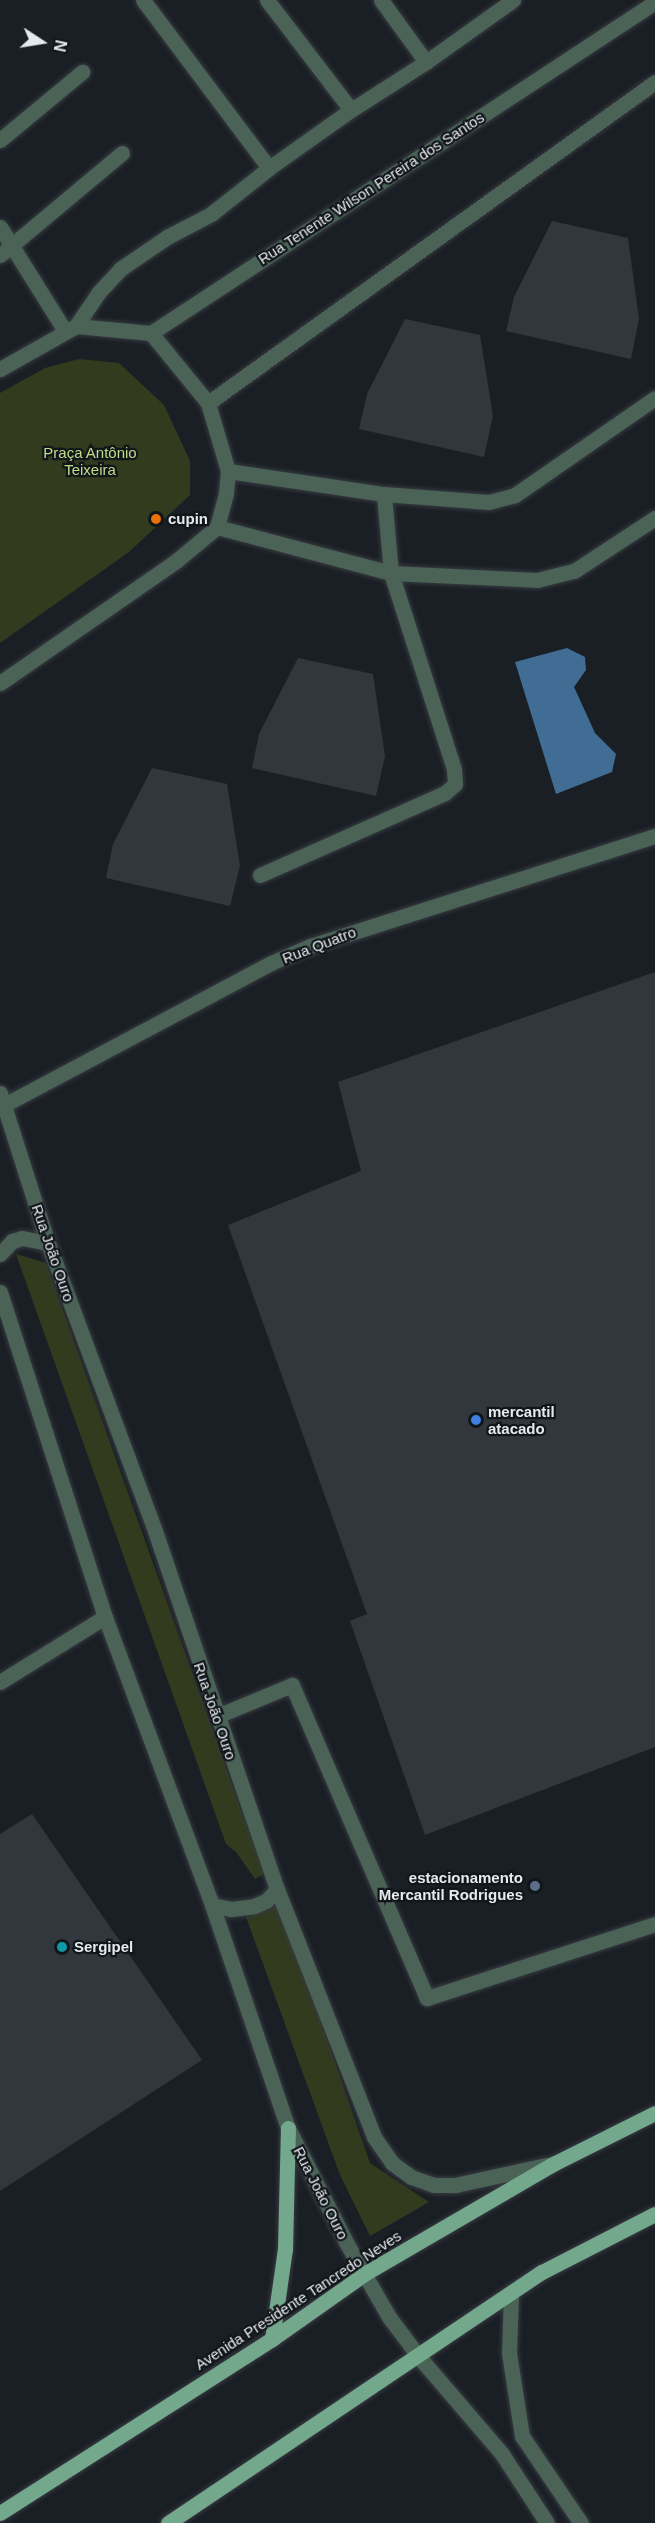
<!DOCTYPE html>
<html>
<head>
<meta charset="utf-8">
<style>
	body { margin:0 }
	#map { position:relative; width:655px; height:2523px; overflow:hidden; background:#1a1f25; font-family:Arial,sans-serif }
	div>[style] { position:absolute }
	.green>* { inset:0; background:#323b1e }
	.water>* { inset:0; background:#416c94 }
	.building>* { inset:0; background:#32373e }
	.roads { filter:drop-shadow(0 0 2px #373b41) drop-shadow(0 0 2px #373b41) }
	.lane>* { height:15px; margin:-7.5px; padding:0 7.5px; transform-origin:7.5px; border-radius:7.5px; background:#4a6356 }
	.street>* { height:15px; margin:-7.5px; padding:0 7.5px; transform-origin:7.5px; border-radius:7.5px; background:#4a6356 }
	.primary>* { height:15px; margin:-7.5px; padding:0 7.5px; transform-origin:7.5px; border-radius:7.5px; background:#73a88d }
	.dots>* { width:16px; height:16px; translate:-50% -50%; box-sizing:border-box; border:3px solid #11161b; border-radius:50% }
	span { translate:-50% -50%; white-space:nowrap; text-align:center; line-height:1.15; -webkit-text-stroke:4.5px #11161b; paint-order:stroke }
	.street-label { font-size:15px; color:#e6eaee }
	.park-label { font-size:15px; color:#c1dc89 }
	.poi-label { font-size:15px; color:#e6eaee; font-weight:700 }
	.left { translate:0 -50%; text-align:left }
	.right { translate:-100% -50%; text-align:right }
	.north { position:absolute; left:12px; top:12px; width:60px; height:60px; -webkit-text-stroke:4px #11161b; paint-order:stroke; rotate:102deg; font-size:16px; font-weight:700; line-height:24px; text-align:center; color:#e6eaee }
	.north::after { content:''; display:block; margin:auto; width:21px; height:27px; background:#e6eaee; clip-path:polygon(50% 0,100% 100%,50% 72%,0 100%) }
</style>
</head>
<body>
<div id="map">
	<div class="green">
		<div style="clip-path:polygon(79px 359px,119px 363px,164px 405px,190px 461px,190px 495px,129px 552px,0 643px,0 393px,45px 368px)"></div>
		<div style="clip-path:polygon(16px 1254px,46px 1263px,264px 1874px,255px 1879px,236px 1852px,226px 1844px)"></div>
		<div style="clip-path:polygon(280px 1904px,370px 2163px,429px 2202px,370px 2236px,340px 2175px,246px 1917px)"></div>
	</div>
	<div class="water">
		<div style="clip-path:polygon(567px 648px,585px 657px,586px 670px,574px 687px,595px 733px,616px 754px,612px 772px,556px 794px,515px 662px)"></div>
	</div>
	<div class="building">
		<div style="clip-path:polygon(552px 221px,628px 238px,639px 319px,631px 359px,506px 331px,514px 297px)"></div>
		<div style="clip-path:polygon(405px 319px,480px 335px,493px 416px,484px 457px,359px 429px,367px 394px)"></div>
		<div style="clip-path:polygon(298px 658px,373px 674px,385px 756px,376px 796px,252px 768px,259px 734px)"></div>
		<div style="clip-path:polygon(152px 768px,227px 784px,240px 866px,230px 906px,106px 878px,113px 844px)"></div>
		<div style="clip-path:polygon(655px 972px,655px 1747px,425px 1835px,350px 1621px,367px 1614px,228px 1225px,361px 1171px,338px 1082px)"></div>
		<div style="clip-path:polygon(32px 1814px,202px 2060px,0 2191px,0 1834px)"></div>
	</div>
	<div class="roads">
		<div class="lane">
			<div style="left:143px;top:0;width:210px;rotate:53.1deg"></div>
			<div style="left:267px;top:0;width:138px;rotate:52.6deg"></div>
			<div style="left:381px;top:0;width:77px;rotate:54deg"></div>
			<div style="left:0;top:140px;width:107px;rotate:-39.7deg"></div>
			<div style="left:0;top:227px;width:123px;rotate:58deg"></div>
			<div style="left:0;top:255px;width:159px;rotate:-39.9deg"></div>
			<div style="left:76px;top:326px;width:40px;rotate:-56deg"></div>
			<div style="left:98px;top:293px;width:33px;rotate:-47deg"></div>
			<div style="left:120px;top:269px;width:57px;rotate:-34.2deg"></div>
			<div style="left:167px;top:237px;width:50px;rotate:-27.6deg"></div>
			<div style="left:211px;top:214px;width:74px;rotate:-38.4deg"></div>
			<div style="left:269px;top:168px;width:100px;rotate:-35.3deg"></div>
			<div style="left:351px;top:110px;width:89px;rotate:-32.6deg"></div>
			<div style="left:426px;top:62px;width:107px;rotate:-35.5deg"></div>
			<div style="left:228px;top:471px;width:158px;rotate:8.4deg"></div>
			<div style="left:384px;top:494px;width:105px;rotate:4.4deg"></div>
			<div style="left:489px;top:502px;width:27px;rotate:-15deg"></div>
			<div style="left:515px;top:495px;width:170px;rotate:-34.7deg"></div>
			<div style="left:217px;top:527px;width:180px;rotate:14.8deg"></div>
			<div style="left:391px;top:573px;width:146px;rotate:2.7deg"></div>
			<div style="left:537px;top:580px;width:38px;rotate:-14deg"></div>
			<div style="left:574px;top:571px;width:97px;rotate:-33.2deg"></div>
			<div style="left:260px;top:875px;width:202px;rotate:-23.9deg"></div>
			<div style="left:445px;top:793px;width:13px;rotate:-42deg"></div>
			<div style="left:455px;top:784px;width:15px;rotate:-94deg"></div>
			<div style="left:454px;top:769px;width:206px;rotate:-107.8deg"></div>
			<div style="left:391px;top:573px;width:79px;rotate:-95.1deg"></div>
			<div style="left:217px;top:1716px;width:81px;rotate:-22.5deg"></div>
			<div style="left:292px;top:1685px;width:341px;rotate:66.7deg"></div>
			<div style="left:427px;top:1998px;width:240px;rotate:-18deg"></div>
			<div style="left:511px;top:2294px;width:59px;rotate:91.9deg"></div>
			<div style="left:509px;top:2353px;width:84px;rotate:81.1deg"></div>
			<div style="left:522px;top:2436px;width:105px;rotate:55.9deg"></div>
			<div style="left:419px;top:2357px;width:128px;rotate:49.4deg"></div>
			<div style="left:502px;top:2454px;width:82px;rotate:56.9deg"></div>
		</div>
		<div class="street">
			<div style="left:0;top:369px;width:87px;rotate:-29.5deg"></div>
			<div style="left:76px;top:326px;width:75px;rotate:5.3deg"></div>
			<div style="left:151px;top:333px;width:603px;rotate:-33.29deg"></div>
			<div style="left:208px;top:403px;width:550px;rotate:-35.68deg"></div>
			<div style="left:0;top:683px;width:214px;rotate:-34.7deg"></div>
			<div style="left:176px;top:561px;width:53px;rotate:-39.7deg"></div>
			<div style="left:217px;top:527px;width:35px;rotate:-75deg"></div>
			<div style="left:226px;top:493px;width:22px;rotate:-85deg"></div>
			<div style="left:228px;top:471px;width:71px;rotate:-106.4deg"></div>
			<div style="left:208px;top:403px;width:90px;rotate:-129.2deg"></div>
			<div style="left:0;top:1093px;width:157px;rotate:72.3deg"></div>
			<div style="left:48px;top:1243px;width:307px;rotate:69.6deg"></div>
			<div style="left:155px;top:1531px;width:378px;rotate:71.2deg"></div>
			<div style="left:277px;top:1889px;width:266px;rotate:68.6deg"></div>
			<div style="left:374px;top:2137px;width:32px;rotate:55deg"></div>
			<div style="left:392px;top:2163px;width:24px;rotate:36deg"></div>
			<div style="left:411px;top:2177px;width:24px;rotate:19deg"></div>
			<div style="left:434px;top:2185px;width:21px"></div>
			<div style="left:455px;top:2185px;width:94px;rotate:-12.3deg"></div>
			<div style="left:4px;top:1105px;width:302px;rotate:-28deg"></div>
			<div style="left:271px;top:963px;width:43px;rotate:-23.6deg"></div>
			<div style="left:310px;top:946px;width:362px;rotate:-17.7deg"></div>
			<div style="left:0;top:1254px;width:18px;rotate:-47deg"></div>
			<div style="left:12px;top:1241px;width:10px;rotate:-17deg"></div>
			<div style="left:22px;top:1238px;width:26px;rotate:11deg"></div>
			<div style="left:0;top:1292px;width:342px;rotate:72.1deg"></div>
			<div style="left:105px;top:1617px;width:307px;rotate:69.6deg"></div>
			<div style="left:212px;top:1905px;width:236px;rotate:71.2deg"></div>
			<div style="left:288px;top:2128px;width:130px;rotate:63deg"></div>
			<div style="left:347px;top:2244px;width:84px;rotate:60.1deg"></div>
			<div style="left:389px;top:2317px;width:50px;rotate:53.1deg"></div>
			<div style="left:0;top:1682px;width:123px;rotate:-31.8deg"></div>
			<div style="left:212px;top:1905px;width:19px;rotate:12deg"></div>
			<div style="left:231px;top:1909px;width:23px;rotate:-7deg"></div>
			<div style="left:254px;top:1906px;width:13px;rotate:-23deg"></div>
			<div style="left:266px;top:1901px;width:16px;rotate:-47deg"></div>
		</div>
		<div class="primary">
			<div style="left:272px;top:2339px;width:91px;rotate:-81.8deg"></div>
			<div style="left:285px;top:2249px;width:121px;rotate:-88.6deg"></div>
			<div style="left:0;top:2513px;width:323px;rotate:-32.6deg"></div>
			<div style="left:272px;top:2339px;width:113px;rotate:-35.2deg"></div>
			<div style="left:364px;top:2274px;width:219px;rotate:-30.2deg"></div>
			<div style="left:553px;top:2164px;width:114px;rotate:-26.6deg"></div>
			<div style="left:168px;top:2523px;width:450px;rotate:-33.9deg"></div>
			<div style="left:542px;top:2272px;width:127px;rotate:-27.2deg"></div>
		</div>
	</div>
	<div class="dots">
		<div style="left:156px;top:519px;background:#e8710a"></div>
		<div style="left:476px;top:1420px;background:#3f7fe0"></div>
		<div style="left:535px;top:1886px;background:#5c6f8a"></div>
		<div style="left:62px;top:1947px;background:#0f9aa8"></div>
	</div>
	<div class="street-label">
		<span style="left:371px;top:188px;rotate:-33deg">Rua Tenente Wilson Pereira dos Santos</span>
		<span style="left:319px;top:945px;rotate:-21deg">Rua Quatro</span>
		<span style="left:53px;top:1253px;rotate:71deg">Rua João Ouro</span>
		<span style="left:215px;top:1711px;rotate:71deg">Rua João Ouro</span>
		<span style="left:321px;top:2193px;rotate:63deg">Rua João Ouro</span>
		<span style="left:298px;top:2300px;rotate:-33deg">Avenida Presidente Tancredo Neves</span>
	</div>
	<div class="park-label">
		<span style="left:90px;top:461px">Praça Antônio<br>Teixeira</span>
	</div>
	<div class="poi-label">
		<span class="left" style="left:168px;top:519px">cupin</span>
		<span class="left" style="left:488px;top:1420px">mercantil<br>atacado</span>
		<span class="right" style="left:523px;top:1886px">estacionamento<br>Mercantil Rodrigues</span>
		<span class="left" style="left:74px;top:1947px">Sergipel</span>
	</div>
	<div class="north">N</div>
</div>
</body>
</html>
